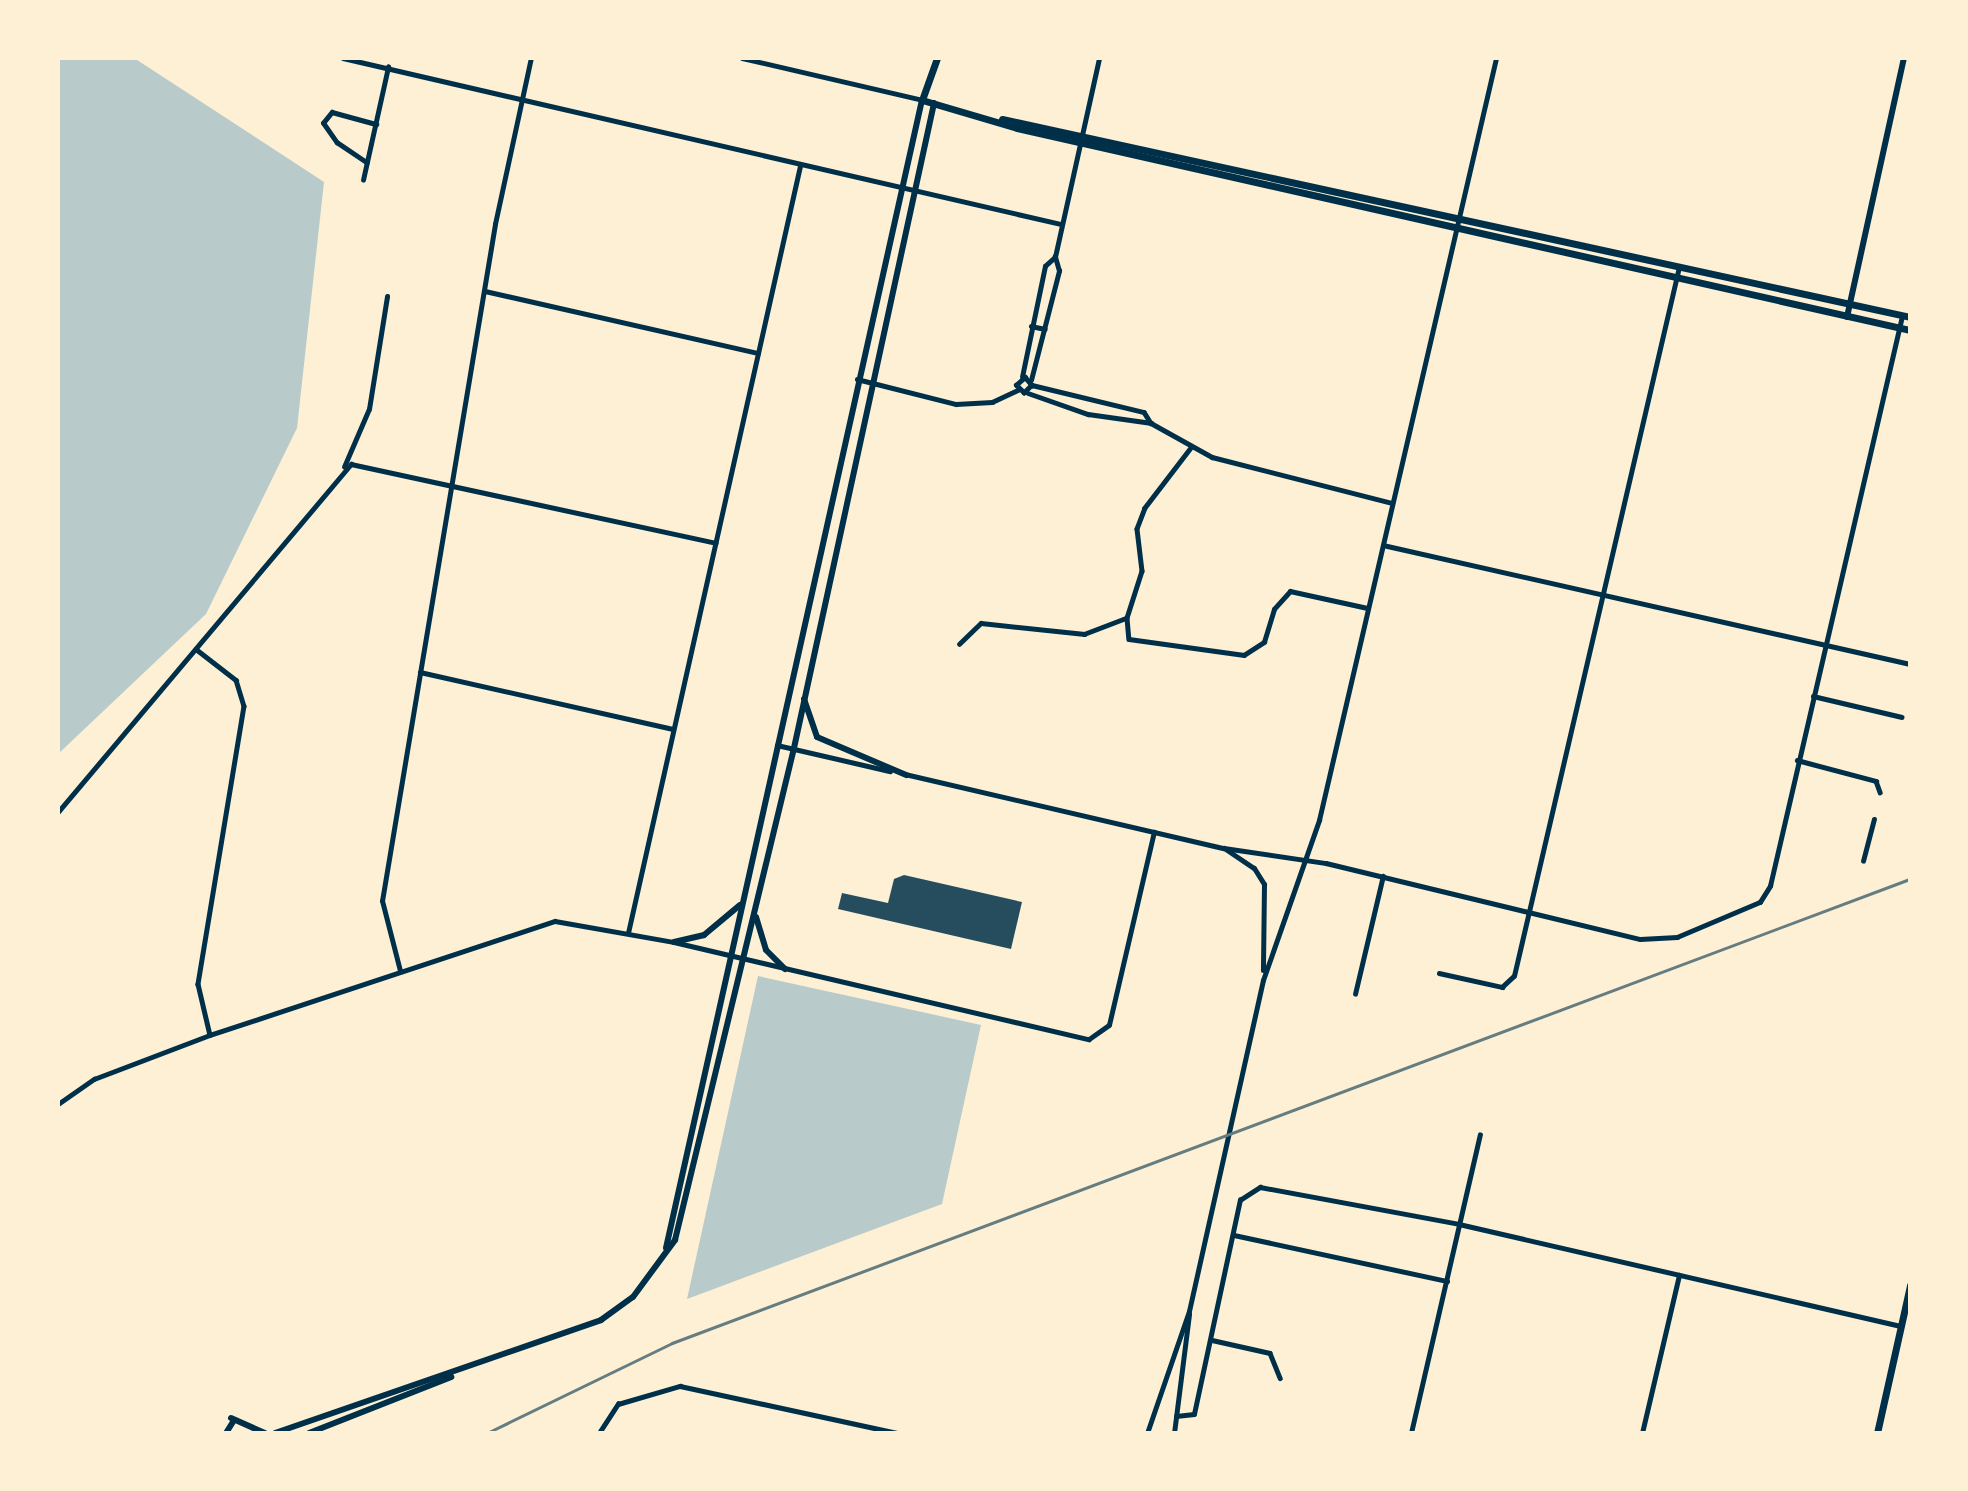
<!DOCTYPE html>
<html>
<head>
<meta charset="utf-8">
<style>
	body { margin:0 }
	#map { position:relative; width:1968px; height:1491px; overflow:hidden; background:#fdf0d5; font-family:"PT Sans Narrow",sans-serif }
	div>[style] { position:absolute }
	.green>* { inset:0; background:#b9caca }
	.building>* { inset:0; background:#264d5e }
	.minor>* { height:4.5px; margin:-2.25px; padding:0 2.25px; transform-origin:2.25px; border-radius:2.25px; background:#003049 }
	.tertiary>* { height:5px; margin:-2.5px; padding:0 2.5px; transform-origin:2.5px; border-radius:2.5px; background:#003049 }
	.secondary>* { height:6px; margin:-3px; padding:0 3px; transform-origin:3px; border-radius:3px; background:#003049 }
	.primary>* { height:7px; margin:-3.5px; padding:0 3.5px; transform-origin:3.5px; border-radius:3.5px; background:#003049 }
	.trunk>* { height:7px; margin:-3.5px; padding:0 3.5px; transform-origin:3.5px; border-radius:3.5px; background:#003049 }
	.rail>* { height:2.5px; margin:-1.25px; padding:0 1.25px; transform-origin:1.25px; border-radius:1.25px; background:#657d81 }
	span { translate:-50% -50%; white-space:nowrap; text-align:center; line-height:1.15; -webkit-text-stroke:6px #fdf0d5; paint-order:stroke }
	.frame { position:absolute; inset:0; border:60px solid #fdf0d5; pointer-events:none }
</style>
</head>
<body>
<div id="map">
	<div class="green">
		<div style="clip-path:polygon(58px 58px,134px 58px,324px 182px,297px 428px,206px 614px,58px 754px)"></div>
		<div style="clip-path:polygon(758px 976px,981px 1025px,942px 1204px,687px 1299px)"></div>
	</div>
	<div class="building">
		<div style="clip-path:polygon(904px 875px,1022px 902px,1011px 949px,838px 909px,842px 893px,888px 903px,894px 879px)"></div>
	</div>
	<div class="minor">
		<div style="left:343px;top:58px;width:737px;rotate:13.02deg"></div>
		<div style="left:367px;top:163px;width:36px;rotate:-146deg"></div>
		<div style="left:337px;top:143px;width:24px;rotate:-125deg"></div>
		<div style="left:323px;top:123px;width:14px;rotate:-51deg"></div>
		<div style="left:332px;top:112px;width:46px;rotate:15.3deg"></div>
		<div style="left:363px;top:180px;width:116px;rotate:-77.5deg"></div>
		<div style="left:485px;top:291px;width:280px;rotate:12.8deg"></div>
		<div style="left:1031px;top:326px;width:14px;rotate:12deg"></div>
		<div style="left:1022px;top:377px;width:113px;rotate:-78.3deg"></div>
		<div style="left:1045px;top:266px;width:13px;rotate:-42deg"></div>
		<div style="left:857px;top:379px;width:102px;rotate:14.2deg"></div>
		<div style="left:956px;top:404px;width:36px;rotate:-3deg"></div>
		<div style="left:992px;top:402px;width:29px;rotate:-25deg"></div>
		<div style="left:1031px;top:380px;width:113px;rotate:-75.6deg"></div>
		<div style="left:1059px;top:271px;width:15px;rotate:-106deg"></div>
		<div style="left:1055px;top:257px;width:204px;rotate:-77.5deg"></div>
		<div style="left:1032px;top:385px;width:11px;rotate:135deg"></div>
		<div style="left:1024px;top:393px;width:11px;rotate:-135deg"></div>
		<div style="left:1016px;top:385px;width:12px;rotate:-42deg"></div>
		<div style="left:1025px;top:377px;width:11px;rotate:49deg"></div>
		<div style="left:1032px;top:385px;width:115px;rotate:13.6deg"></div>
		<div style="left:1144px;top:412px;width:13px;rotate:58deg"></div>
		<div style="left:1151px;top:423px;width:70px;rotate:29.1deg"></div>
		<div style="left:1212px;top:457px;width:186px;rotate:14.3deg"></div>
		<div style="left:1028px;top:393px;width:64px;rotate:19.3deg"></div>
		<div style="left:1088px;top:414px;width:64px;rotate:8.1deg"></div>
		<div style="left:1191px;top:448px;width:76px;rotate:127.5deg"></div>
		<div style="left:1145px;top:508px;width:22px;rotate:111deg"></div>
		<div style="left:1137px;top:529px;width:42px;rotate:83.2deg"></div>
		<div style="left:1142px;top:571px;width:49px;rotate:107.7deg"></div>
		<div style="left:1127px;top:618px;width:21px;rotate:85deg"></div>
		<div style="left:1129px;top:639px;width:116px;rotate:7.9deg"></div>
		<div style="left:1244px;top:655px;width:24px;rotate:-33deg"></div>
		<div style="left:1264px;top:642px;width:34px;rotate:-73deg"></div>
		<div style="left:1274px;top:609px;width:24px;rotate:-48deg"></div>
		<div style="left:1290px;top:591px;width:79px;rotate:12.4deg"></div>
		<div style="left:344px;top:467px;width:63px;rotate:-66.7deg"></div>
		<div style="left:369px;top:409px;width:114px;rotate:-80.9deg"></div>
		<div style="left:1383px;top:545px;width:540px;rotate:12.72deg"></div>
		<div style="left:959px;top:644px;width:30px;rotate:-44deg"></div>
		<div style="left:981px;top:623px;width:104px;rotate:6.1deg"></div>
		<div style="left:1084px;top:634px;width:45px;rotate:-20.9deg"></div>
		<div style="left:196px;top:649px;width:51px;rotate:37.8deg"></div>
		<div style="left:236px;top:680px;width:27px;rotate:73deg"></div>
		<div style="left:244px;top:706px;width:282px;rotate:99.4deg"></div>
		<div style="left:198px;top:984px;width:52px;rotate:76.8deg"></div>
		<div style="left:420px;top:672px;width:259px;rotate:12.7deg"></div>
		<div style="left:1813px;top:696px;width:91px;rotate:13.3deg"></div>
		<div style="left:777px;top:745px;width:116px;rotate:13deg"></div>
		<div style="left:1797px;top:760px;width:82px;rotate:14.9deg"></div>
		<div style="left:1876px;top:781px;width:12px;rotate:70deg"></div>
		<div style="left:905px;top:774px;width:327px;rotate:13.1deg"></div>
		<div style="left:1224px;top:848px;width:103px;rotate:8.4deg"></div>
		<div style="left:1326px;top:863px;width:323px;rotate:13.6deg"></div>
		<div style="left:1640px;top:939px;width:37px;rotate:-3deg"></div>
		<div style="left:1677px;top:937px;width:90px;rotate:-22.9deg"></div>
		<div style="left:1760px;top:902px;width:19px;rotate:-58deg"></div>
		<div style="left:1770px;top:886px;width:585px;rotate:-76.96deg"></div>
		<div style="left:58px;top:812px;width:455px;rotate:-49.9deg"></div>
		<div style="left:351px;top:464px;width:373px;rotate:12.2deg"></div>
		<div style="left:1863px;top:861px;width:43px;rotate:-75.3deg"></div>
		<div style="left:628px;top:933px;width:786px;rotate:-77.36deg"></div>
		<div style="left:400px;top:971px;width:72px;rotate:-104.4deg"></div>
		<div style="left:382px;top:901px;width:686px;rotate:-80.52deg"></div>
		<div style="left:495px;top:224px;width:170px;rotate:-77.8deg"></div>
		<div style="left:1439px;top:973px;width:65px;rotate:12.5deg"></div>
		<div style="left:1502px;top:987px;width:16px;rotate:-43deg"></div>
		<div style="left:1514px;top:976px;width:728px;rotate:-76.9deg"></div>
		<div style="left:1355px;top:994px;width:121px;rotate:-76.7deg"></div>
		<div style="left:58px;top:1104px;width:44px;rotate:-34.8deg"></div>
		<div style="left:94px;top:1079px;width:124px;rotate:-20.8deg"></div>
		<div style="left:210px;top:1035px;width:363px;rotate:-18.3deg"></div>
		<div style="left:555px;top:921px;width:121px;rotate:10deg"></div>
		<div style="left:674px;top:942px;width:426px;rotate:13.2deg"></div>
		<div style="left:1089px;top:1039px;width:24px;rotate:-35deg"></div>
		<div style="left:1109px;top:1025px;width:198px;rotate:-76.9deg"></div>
		<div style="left:1234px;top:1235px;width:218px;rotate:12.2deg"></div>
		<div style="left:1212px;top:1340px;width:59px;rotate:12.6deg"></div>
		<div style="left:1270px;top:1353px;width:27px;rotate:68deg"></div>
		<div style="left:1176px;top:1416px;width:18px;rotate:-6deg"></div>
		<div style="left:1194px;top:1414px;width:219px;rotate:-77.9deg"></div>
		<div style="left:1240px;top:1200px;width:24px;rotate:-33deg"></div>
		<div style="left:1260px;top:1187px;width:202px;rotate:10.5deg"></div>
		<div style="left:1459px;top:1224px;width:454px;rotate:13deg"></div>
		<div style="left:599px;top:1433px;width:35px;rotate:-57deg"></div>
		<div style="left:618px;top:1404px;width:65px;rotate:-16.2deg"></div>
		<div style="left:680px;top:1386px;width:223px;rotate:12.2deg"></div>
		<div style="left:1411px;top:1433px;width:306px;rotate:-77deg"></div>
		<div style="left:1642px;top:1433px;width:162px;rotate:-76.8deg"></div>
	</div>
	<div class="tertiary">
		<div style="left:742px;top:58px;width:185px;rotate:13.1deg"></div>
		<div style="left:1224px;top:848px;width:36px;rotate:34deg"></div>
		<div style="left:1254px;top:868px;width:19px;rotate:58deg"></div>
		<div style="left:1264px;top:884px;width:86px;rotate:90.7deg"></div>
		<div style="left:1147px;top:1433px;width:129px;rotate:-71deg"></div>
		<div style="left:1189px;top:1311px;width:339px;rotate:-77.4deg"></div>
		<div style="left:1263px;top:980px;width:170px;rotate:-70.7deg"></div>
		<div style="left:1319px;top:820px;width:782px;rotate:-76.92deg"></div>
		<div style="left:1174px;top:1433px;width:120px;rotate:-82.8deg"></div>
	</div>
	<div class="secondary">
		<div style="left:1847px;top:317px;width:265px;rotate:-77.6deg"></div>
		<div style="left:804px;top:699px;width:40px;rotate:71.1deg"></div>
		<div style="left:817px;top:737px;width:97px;rotate:23.1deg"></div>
		<div style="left:756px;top:917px;width:34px;rotate:73deg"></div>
		<div style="left:766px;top:950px;width:27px;rotate:45deg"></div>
		<div style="left:674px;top:942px;width:31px;rotate:-13deg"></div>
		<div style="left:704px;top:935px;width:47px;rotate:-39.8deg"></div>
		<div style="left:666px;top:1248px;width:1176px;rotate:-77.43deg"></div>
		<div style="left:231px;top:1418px;width:37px;rotate:24deg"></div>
		<div style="left:226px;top:1433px;width:13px;rotate:-58deg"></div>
		<div style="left:275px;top:1433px;width:345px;rotate:-19.1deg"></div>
		<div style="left:601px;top:1320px;width:39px;rotate:-36deg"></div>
		<div style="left:633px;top:1297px;width:71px;rotate:-53.6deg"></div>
		<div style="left:675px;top:1240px;width:506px;rotate:-76.4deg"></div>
		<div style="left:794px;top:748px;width:660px;rotate:-77.75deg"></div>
		<div style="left:309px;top:1433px;width:153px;rotate:-21.5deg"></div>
	</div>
	<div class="primary">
		<div style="left:1877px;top:1433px;width:152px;rotate:-77.4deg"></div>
	</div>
	<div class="trunk">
		<div style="left:937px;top:58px;width:45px;rotate:109.7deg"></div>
		<div style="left:922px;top:100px;width:99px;rotate:16.4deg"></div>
		<div style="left:1017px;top:128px;width:916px;rotate:12.75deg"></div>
		<div style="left:1002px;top:119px;width:929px;rotate:12.3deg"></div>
	</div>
	<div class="rail">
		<div style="left:487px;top:1433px;width:206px;rotate:-25.9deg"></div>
		<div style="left:672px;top:1343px;width:1322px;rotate:-20.55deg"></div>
	</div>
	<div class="frame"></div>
</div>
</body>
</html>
